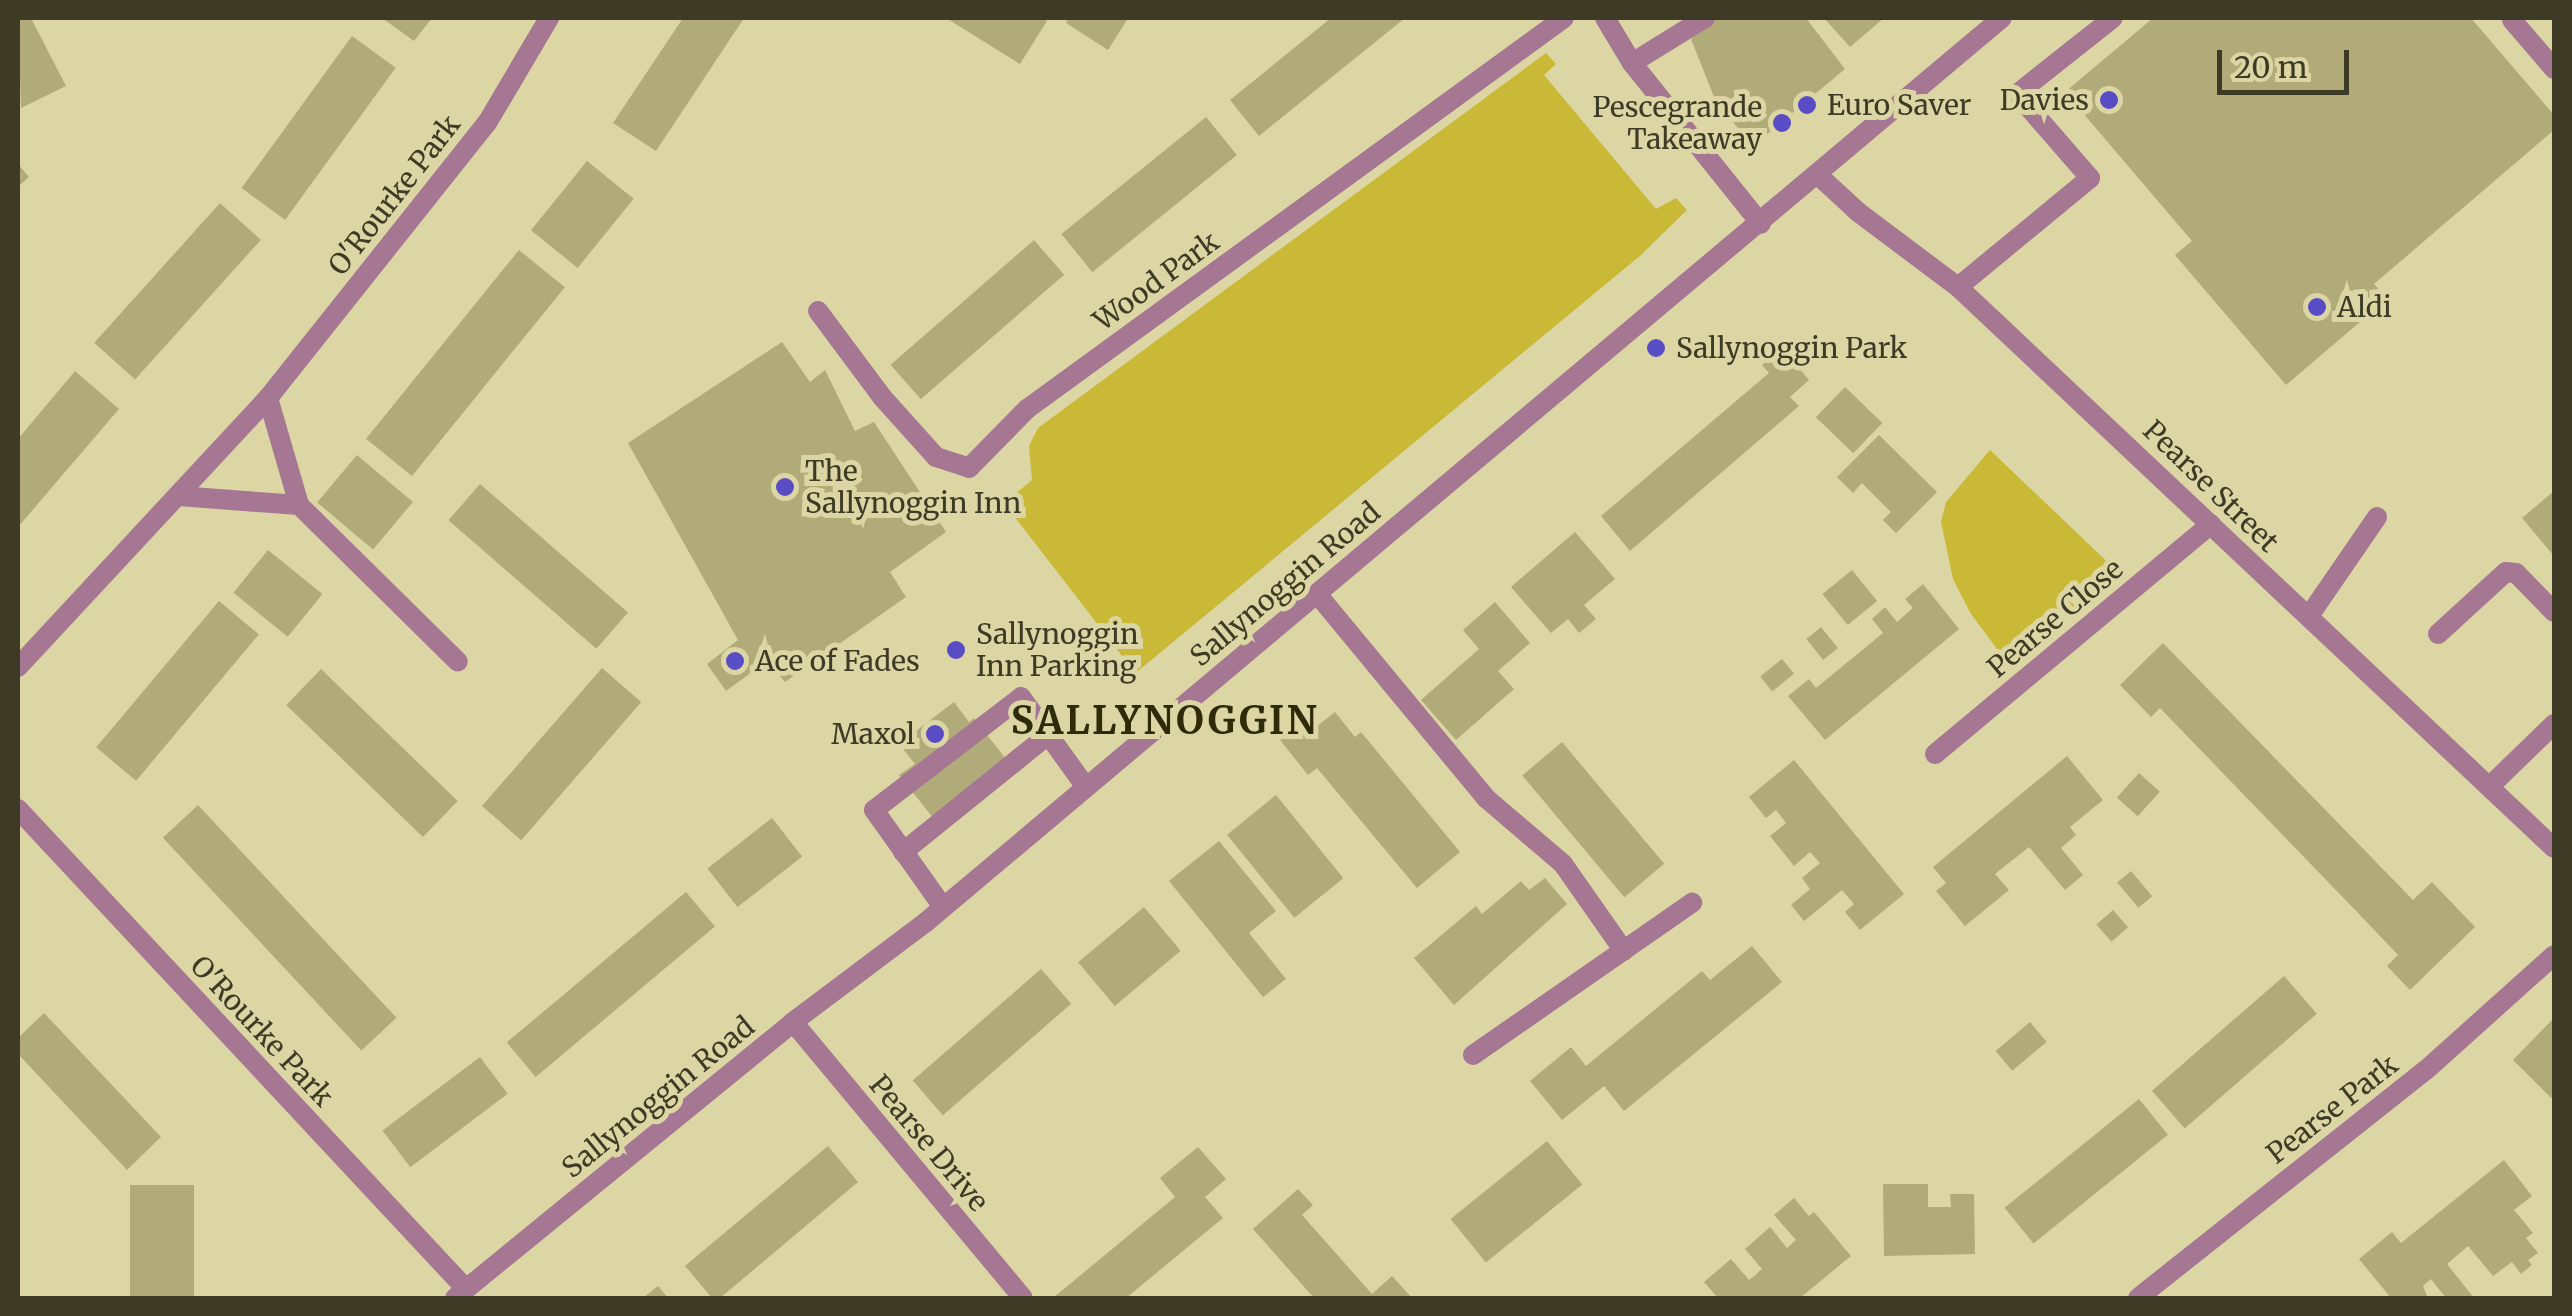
<!DOCTYPE html>
<html>
<head>
<meta charset="utf-8">
<style>
	body { margin:0 }
	#map { position:relative; width:2572px; height:1316px; overflow:hidden; background:#dcd6a4; font-family:Merriweather,serif }
	div>[style] { position:absolute }
	.green>* { inset:0; background:#c9b936 }
	.building>* { inset:0; background:#b1ab7a; transform-origin:0 0 }
	.service>* { height:20px; margin:-10px; padding:0 10px; transform-origin:10px; border-radius:10px; background:#a57793 }
	.minor>* { height:20px; margin:-10px; padding:0 10px; transform-origin:10px; border-radius:10px; background:#a57793 }
	.tertiary>* { height:20px; margin:-10px; padding:0 10px; transform-origin:10px; border-radius:10px; background:#a57793 }
	.dots>* { width:28px; height:28px; translate:-50% -50%; box-sizing:border-box; border:5px solid #dcd6a4; border-radius:50% }
	span { translate:-50% -50%; white-space:nowrap; text-align:center; line-height:1.15; -webkit-text-stroke:10px #dcd6a4; paint-order:stroke }
	.poi-label { font-size:28px; color:#3d3a26 }
	.right { translate:-100% -50%; text-align:right }
	.left { translate:0 -50%; text-align:left }
	.street-label { font-size:28px; color:#3d3a26 }
	.district-label { font-size:38px; color:#302b07; font-weight:700; letter-spacing:2.5px }
	.frame { position:absolute; inset:0; border:20px solid #3d3a26; pointer-events:none }
	.scale { position:absolute; left:2217px; top:50px; width:132px; height:45px; box-sizing:border-box; border:5px solid #3d3a26; border-top:0; padding-left:12px; font-size:30px; line-height:35px; white-space:nowrap; color:#3d3a26; -webkit-text-stroke:8px #dcd6a4; paint-order:stroke }
</style>
</head>
<body>
<div id="map">
	<div class="green">
		<div style="clip-path:polygon(1546px 53px,1556px 64px,1544px 75px,1656px 209px,1676px 198px,1687px 210px,1641px 255px,1138px 671px,1122px 656px,1004px 503px,1032px 480px,1029px 446px,1038px 428px)"></div>
		<div style="clip-path:polygon(1990px 450px,2118px 572px,2009px 665px,1971px 614px,1953px 579px,1941px 522px,1946px 502px)"></div>
	</div>
	<div class="building">
		<div style="clip-path:polygon(18px 18px,31px 18px,66px 86px,21px 108px)"></div>
		<div style="clip-path:polygon(382px 18px,432px 18px,414px 41px)"></div>
		<div style="clip-path:polygon(683px 18px,744px 18px,656px 151px,613px 123px)"></div>
		<div style="clip-path:polygon(946px 18px,1042px 18px,1047px 21px,1020px 64px)"></div>
		<div style="clip-path:polygon(1069px 18px,1128px 18px,1108px 50px,1066px 23px)"></div>
		<div style="clip-path:polygon(1331px 18px,1405px 18px,1259px 136px,1230px 100px)"></div>
		<div style="clip-path:polygon(1716px 18px,1806px 18px,1845px 69px,1753px 146px,1716px 102px,1691px 39px)"></div>
		<div style="clip-path:polygon(1824px 18px,1884px 18px,1850px 47px)"></div>
		<div style="clip-path:polygon(2153px 18px,2471px 18px,2554px 115px,2554px 130px,2374px 284px,2387px 299px,2286px 385px,2175px 255px,2192px 241px,2065px 92px)"></div>
		<div style="left:352px;top:36px;width:54px;height:188px;rotate:36deg"></div>
		<div style="left:1206px;top:117px;width:49px;height:186px;rotate:51deg"></div>
		<div style="left:587px;top:161px;width:60px;height:89px;rotate:39deg"></div>
		<div style="clip-path:polygon(18px 164px,29px 177px,18px 187px)"></div>
		<div style="left:220px;top:203px;width:55px;height:188px;rotate:42deg"></div>
		<div style="left:1034px;top:240px;width:46px;height:190px;rotate:49deg"></div>
		<div style="left:519px;top:250px;width:59px;height:243px;rotate:39deg"></div>
		<div style="clip-path:polygon(782px 342px,810px 382px,825px 370px,855px 431px,874px 422px,946px 532px,890px 572px,906px 597px,785px 682px,767px 661px,726px 691px,707px 664px,738px 640px,628px 443px)"></div>
		<div style="clip-path:polygon(1782px 348px,1809px 380px,1790px 397px,1799px 406px,1630px 551px,1601px 516px,1769px 373px,1762px 365px)"></div>
		<div style="clip-path:polygon(75px 371px,119px 409px,18px 527px,18px 439px)"></div>
		<div style="left:1845px;top:387px;width:52px;height:42px;rotate:44deg"></div>
		<div style="clip-path:polygon(1879px 435px,1937px 492px,1896px 533px,1883px 520px,1891px 512px,1862px 483px,1853px 493px,1837px 477px)"></div>
		<div style="left:357px;top:455px;width:73px;height:62px;rotate:40deg"></div>
		<div style="left:480px;top:484px;width:196px;height:48px;rotate:41deg"></div>
		<div style="clip-path:polygon(2554px 491px,2554px 556px,2522px 518px)"></div>
		<div style="clip-path:polygon(1575px 532px,1615px 579px,1584px 605px,1596px 619px,1579px 633px,1568px 619px,1551px 633px,1511px 587px)"></div>
		<div style="left:268px;top:550px;width:70px;height:55px;rotate:39deg"></div>
		<div style="left:1852px;top:570px;width:40px;height:38px;rotate:51deg"></div>
		<div style="clip-path:polygon(1923px 584px,1959px 629px,1825px 740px,1788px 696px,1809px 679px,1816px 688px,1883px 633px,1872px 619px,1885px 607px,1897px 622px,1913px 608px,1905px 599px)"></div>
		<div style="left:219px;top:601px;width:52px;height:191px;rotate:40deg"></div>
		<div style="clip-path:polygon(1495px 602px,1530px 643px,1498px 671px,1514px 689px,1456px 740px,1421px 700px,1479px 649px,1463px 630px)"></div>
		<div style="left:1821px;top:627px;width:27px;height:19px;rotate:51deg"></div>
		<div style="clip-path:polygon(2163px 643px,2413px 900px,2432px 882px,2475px 927px,2410px 990px,2387px 966px,2398px 955px,2359px 914px,2160px 708px,2151px 717px,2120px 685px)"></div>
		<div style="left:1782px;top:659px;width:19px;height:28px;rotate:51deg"></div>
		<div style="left:602px;top:668px;width:52px;height:183px;rotate:41deg"></div>
		<div style="left:321px;top:669px;width:190px;height:50px;rotate:44deg"></div>
		<div style="clip-path:polygon(954px 702px,969px 722px,974px 718px,1016px 772px,942px 829px,899px 775px,915px 764px,899px 744px)"></div>
		<div style="clip-path:polygon(1335px 712px,1355px 737px,1361px 732px,1460px 852px,1417px 888px,1317px 768px,1308px 775px,1280px 740px,1309px 717px,1316px 727px)"></div>
		<div style="left:1562px;top:742px;width:159px;height:52px;rotate:50deg"></div>
		<div style="clip-path:polygon(2067px 756px,2103px 800px,2070px 827px,2076px 835px,2061px 848px,2083px 875px,2065px 890px,2029px 847px,1995px 874px,2009px 890px,1965px 926px,1936px 891px,1946px 883px,1933px 867px)"></div>
		<div style="clip-path:polygon(1794px 760px,1904px 894px,1860px 930px,1845px 912px,1854px 904px,1842px 890px,1804px 921px,1791px 905px,1810px 889px,1802px 878px,1820px 863px,1810px 852px,1794px 866px,1770px 836px,1786px 823px,1776px 810px,1766px 818px,1749px 797px)"></div>
		<div style="left:2139px;top:773px;width:28px;height:33px;rotate:42deg"></div>
		<div style="left:1276px;top:795px;width:107px;height:63px;rotate:51deg"></div>
		<div style="left:198px;top:805px;width:291px;height:48px;rotate:47deg"></div>
		<div style="left:772px;top:818px;width:49px;height:82px;rotate:52deg"></div>
		<div style="clip-path:polygon(1219px 841px,1276px 911px,1249px 933px,1286px 979px,1263px 997px,1169px 881px)"></div>
		<div style="left:2131px;top:871px;width:33px;height:18px;rotate:50deg"></div>
		<div style="clip-path:polygon(1545px 878px,1567px 904px,1454px 1005px,1414px 958px,1476px 906px,1482px 914px,1521px 881px,1529px 890px)"></div>
		<div style="left:686px;top:892px;width:45px;height:234px;rotate:50deg"></div>
		<div style="left:1144px;top:907px;width:57px;height:86px;rotate:50deg"></div>
		<div style="left:2113px;top:910px;width:23px;height:22px;rotate:49deg"></div>
		<div style="clip-path:polygon(1752px 946px,1782px 982px,1624px 1111px,1604px 1086px,1562px 1120px,1530px 1081px,1571px 1047px,1586px 1066px,1702px 971px,1710px 980px)"></div>
		<div style="left:1041px;top:969px;width:46px;height:170px;rotate:49deg"></div>
		<div style="left:2284px;top:976px;width:50px;height:175px;rotate:49deg"></div>
		<div style="clip-path:polygon(44px 1013px,161px 1137px,127px 1170px,18px 1054px,18px 1038px)"></div>
		<div style="clip-path:polygon(2554px 1018px,2554px 1094px,2551px 1098px,2513px 1060px)"></div>
		<div style="left:2030px;top:1022px;width:26px;height:45px;rotate:50deg"></div>
		<div style="left:480px;top:1057px;width:46px;height:122px;rotate:53deg"></div>
		<div style="left:2139px;top:1099px;width:46px;height:173px;rotate:51deg"></div>
		<div style="left:1547px;top:1141px;width:56px;height:124px;rotate:51deg"></div>
		<div style="clip-path:polygon(828px 1146px,858px 1182px,720px 1298px,712px 1298px,685px 1266px)"></div>
		<div style="clip-path:polygon(1198px 1147px,1226px 1179px,1205px 1197px,1223px 1218px,1126px 1298px,1053px 1298px,1175px 1197px,1160px 1178px)"></div>
		<div style="clip-path:polygon(2504px 1160px,2532px 1196px,2514px 1210px,2533px 1233px,2526px 1238px,2538px 1253px,2528px 1260px,2532px 1265px,2521px 1274px,2512px 1262px,2493px 1276px,2468px 1246px,2447px 1264px,2474px 1298px,2446px 1298px,2431px 1279px,2423px 1286px,2428px 1298px,2391px 1298px,2359px 1259px,2392px 1232px,2401px 1243px)"></div>
		<div style="clip-path:polygon(1883px 1184px,1928px 1184px,1928px 1207px,1951px 1207px,1950px 1194px,1974px 1194px,1975px 1254px,1884px 1256px)"></div>
		<div style="left:130px;top:1185px;width:64px;height:113px"></div>
		<div style="clip-path:polygon(1298px 1189px,1313px 1205px,1302px 1215px,1372px 1294px,1392px 1276px,1412px 1298px,1314px 1298px,1253px 1229px)"></div>
		<div style="clip-path:polygon(1794px 1198px,1809px 1216px,1814px 1212px,1851px 1256px,1800px 1298px,1718px 1298px,1704px 1282px,1731px 1259px,1749px 1280px,1754px 1276px,1762px 1269px,1745px 1249px,1770px 1227px,1787px 1248px,1796px 1240px,1774px 1215px)"></div>
		<div style="clip-path:polygon(658px 1286px,668px 1298px,643px 1298px)"></div>
	</div>
	<div class="service">
		<div style="left:2512px;top:20px;width:65px;rotate:49.4deg"></div>
		<div style="left:1632px;top:63px;width:86px;rotate:-31.7deg"></div>
		<div style="left:1958px;top:287px;width:171px;rotate:-39.5deg"></div>
		<div style="left:2090px;top:178px;width:111px;rotate:-131deg"></div>
		<div style="left:2017px;top:94px;width:122px;rotate:-38.4deg"></div>
		<div style="left:818px;top:311px;width:107px;rotate:53.3deg"></div>
		<div style="left:882px;top:397px;width:81px;rotate:48deg"></div>
		<div style="left:936px;top:457px;width:35px;rotate:18deg"></div>
		<div style="left:2309px;top:616px;width:120px;rotate:-55.5deg"></div>
		<div style="left:2438px;top:634px;width:92px;rotate:-42.4deg"></div>
		<div style="left:2506px;top:572px;width:10px;rotate:6deg"></div>
		<div style="left:2516px;top:573px;width:54px;rotate:45.7deg"></div>
		<div style="left:2490px;top:786px;width:89px;rotate:-44.1deg"></div>
		<div style="left:903px;top:852px;width:185px;rotate:-38.9deg"></div>
		<div style="left:943px;top:907px;width:119px;rotate:-125.4deg"></div>
		<div style="left:874px;top:810px;width:185px;rotate:-37.5deg"></div>
		<div style="left:1021px;top:697px;width:111px;rotate:54.2deg"></div>
		<div style="left:793px;top:1022px;width:359px;rotate:50.2deg"></div>
	</div>
	<div class="minor">
		<div style="left:1605px;top:18px;width:52px;rotate:59deg"></div>
		<div style="left:1632px;top:63px;width:206px;rotate:51.3deg"></div>
		<div style="left:1819px;top:176px;width:53px;rotate:42.7deg"></div>
		<div style="left:1858px;top:212px;width:125px;rotate:36.9deg"></div>
		<div style="left:1958px;top:287px;width:818px;rotate:43.27deg"></div>
		<div style="left:268px;top:398px;width:111px;rotate:73.8deg"></div>
		<div style="left:969px;top:468px;width:83px;rotate:-45.5deg"></div>
		<div style="left:1027px;top:409px;width:664px;rotate:-36.06deg"></div>
		<div style="left:178px;top:496px;width:121px;rotate:4.3deg"></div>
		<div style="left:299px;top:505px;width:223px;rotate:44.6deg"></div>
		<div style="left:1318px;top:595px;width:265px;rotate:50.4deg"></div>
		<div style="left:1487px;top:799px;width:100px;rotate:40.5deg"></div>
		<div style="left:1563px;top:864px;width:106px;rotate:55deg"></div>
		<div style="left:18px;top:667px;width:367px;rotate:-47.1deg"></div>
		<div style="left:268px;top:398px;width:352px;rotate:-51.5deg"></div>
		<div style="left:487px;top:123px;width:122px;rotate:-59.4deg"></div>
		<div style="left:1935px;top:754px;width:359px;rotate:-39.8deg"></div>
		<div style="left:18px;top:809px;width:657px;rotate:46.97deg"></div>
		<div style="left:1473px;top:1055px;width:267px;rotate:-34.8deg"></div>
		<div style="left:2138px;top:1298px;width:367px;rotate:-38.4deg"></div>
		<div style="left:2426px;top:1070px;width:172px;rotate:-41.9deg"></div>
	</div>
	<div class="tertiary">
		<div style="left:455px;top:1298px;width:436px;rotate:-39.2deg"></div>
		<div style="left:793px;top:1022px;width:166px;rotate:-36.9deg"></div>
		<div style="left:926px;top:922px;width:1405px;rotate:-40.04deg"></div>
	</div>
	<div class="dots">
		<div style="left:2109px;top:100px;background:#594dc5"></div>
		<div style="left:1807px;top:105px;background:#594dc5"></div>
		<div style="left:1782px;top:123px;background:#594dc5"></div>
		<div style="left:2317px;top:307px;background:#594dc5"></div>
		<div style="left:1656px;top:348px;background:#594dc5"></div>
		<div style="left:785px;top:487px;background:#594dc5"></div>
		<div style="left:956px;top:650px;background:#594dc5"></div>
		<div style="left:735px;top:661px;background:#594dc5"></div>
		<div style="left:935px;top:734px;background:#594dc5"></div>
	</div>
	<div class="poi-label">
		<span class="right" style="left:2089px;top:100px">Davies</span>
		<span class="left" style="left:1827px;top:105px">Euro Saver</span>
		<span class="right" style="left:1762px;top:123px">Pescegrande<br>Takeaway</span>
		<span class="left" style="left:2337px;top:307px">Aldi</span>
		<span class="left" style="left:1676px;top:348px">Sallynoggin Park</span>
		<span class="left" style="left:805px;top:487px">The<br>Sallynoggin Inn</span>
		<span class="left" style="left:976px;top:650px">Sallynoggin<br>Inn Parking</span>
		<span class="left" style="left:755px;top:661px">Ace of Fades</span>
		<span class="right" style="left:915px;top:734px">Maxol</span>
	</div>
	<div class="street-label">
		<span style="left:394px;top:195px;rotate:-52deg">O'Rourke Park</span>
		<span style="left:1156px;top:281px;rotate:-36deg">Wood Park</span>
		<span style="left:2211px;top:486px;rotate:44deg">Pearse Street</span>
		<span style="left:1285px;top:584px;rotate:-40deg">Sallynoggin Road</span>
		<span style="left:2055px;top:618px;rotate:-40deg">Pearse Close</span>
		<span style="left:262px;top:1031px;rotate:47deg">O'Rourke Park</span>
		<span style="left:658px;top:1097px;rotate:-39deg">Sallynoggin Road</span>
		<span style="left:2332px;top:1109px;rotate:-38deg">Pearse Park</span>
		<span style="left:929px;top:1143px;rotate:50deg">Pearse Drive</span>
	</div>
	<div class="district-label">
		<span style="left:1165px;top:721px">SALLYNOGGIN</span>
	</div>
	<div class="frame"></div>
	<div class="scale">20 m</div>
</div>
</body>
</html>
